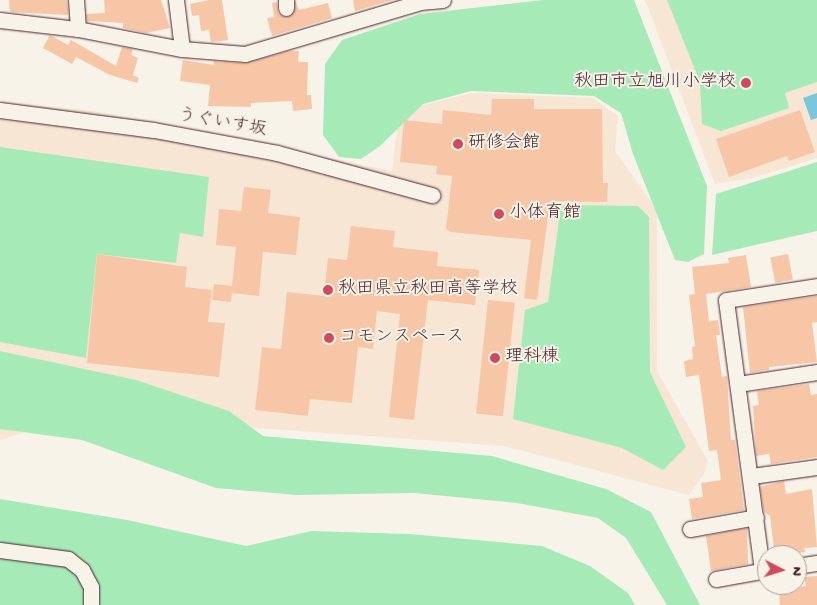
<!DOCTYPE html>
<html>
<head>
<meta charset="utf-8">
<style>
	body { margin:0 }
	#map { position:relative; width:817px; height:605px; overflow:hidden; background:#f7f3e8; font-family:"Gochi Hand","Klee One",sans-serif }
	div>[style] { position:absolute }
	.built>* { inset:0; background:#f7e6d4 }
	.green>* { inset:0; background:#a6ebb7 }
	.water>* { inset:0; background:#7ac6da }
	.building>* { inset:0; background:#f7c6a7; transform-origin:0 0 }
	.roads { filter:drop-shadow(0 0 1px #4a1f2b) drop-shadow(0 0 1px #4a1f2b) }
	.minor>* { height:15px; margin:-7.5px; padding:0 7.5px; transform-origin:7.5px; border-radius:7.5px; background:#f7f3e8 }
	.dots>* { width:14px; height:14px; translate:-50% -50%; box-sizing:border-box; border:2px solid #f7f3e8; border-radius:50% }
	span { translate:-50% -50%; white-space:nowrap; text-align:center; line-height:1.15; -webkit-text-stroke:4px #f7f3e8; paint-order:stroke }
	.poi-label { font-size:18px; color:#4a1f2b }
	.right { translate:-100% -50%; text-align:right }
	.left { translate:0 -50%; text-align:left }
	.street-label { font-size:18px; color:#4a1f2b }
	.north { position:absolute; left:757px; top:545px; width:50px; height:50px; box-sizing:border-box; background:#f7f3e8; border:1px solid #b29e9c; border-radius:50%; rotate:95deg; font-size:14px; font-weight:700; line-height:20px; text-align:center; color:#4a1f2b }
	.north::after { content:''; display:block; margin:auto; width:18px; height:22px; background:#d1495b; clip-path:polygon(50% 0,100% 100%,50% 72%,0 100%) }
</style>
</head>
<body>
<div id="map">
	<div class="built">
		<div style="clip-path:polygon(645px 0,817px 0,817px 158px,756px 177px,715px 184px)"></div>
		<div style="clip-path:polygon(472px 93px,593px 98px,618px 116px,615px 151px,657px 210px,657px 371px,708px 461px,704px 474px,689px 495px,504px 446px,79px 415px,0 440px,0 103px,93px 111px,392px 171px,399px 111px)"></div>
	</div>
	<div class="green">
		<div style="clip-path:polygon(542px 0,634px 0,707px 186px,704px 254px,688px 262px,675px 260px,633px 154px,621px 113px,594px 96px,471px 91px,423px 104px,380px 146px,361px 159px,339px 157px,323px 135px,325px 64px,342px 40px,420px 14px)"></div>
		<div style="clip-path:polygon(667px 0,817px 0,817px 82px,785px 93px,789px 108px,721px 131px,702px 124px,700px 82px)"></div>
		<div style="clip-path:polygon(0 147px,209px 177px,203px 237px,180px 233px,176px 263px,97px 254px,86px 358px,0 342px)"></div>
		<div style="clip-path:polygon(817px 162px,817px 231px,712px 255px,716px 194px)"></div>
		<div style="clip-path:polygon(561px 205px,638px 206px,649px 217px,650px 372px,686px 447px,663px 470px,622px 448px,513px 419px,525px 310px,548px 302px)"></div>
		<div style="clip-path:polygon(0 351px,136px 380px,229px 411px,263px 436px,492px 456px,606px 489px,651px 512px,700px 605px,667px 605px,626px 538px,598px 518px,517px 503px,414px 493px,296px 495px,216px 488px,82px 440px,0 429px)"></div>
		<div style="clip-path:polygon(0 499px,127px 520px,246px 546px,311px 531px,410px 534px,542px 546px,590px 566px,628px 593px,635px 605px,0 605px)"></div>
	</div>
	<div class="water">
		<div style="clip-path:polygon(817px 93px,817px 118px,811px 120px,803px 98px)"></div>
	</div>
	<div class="building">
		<div style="clip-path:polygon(9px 0,67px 0,68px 15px,10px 12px)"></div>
		<div style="clip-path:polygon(104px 0,161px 0,170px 28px,146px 33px,123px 28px,123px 23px,87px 21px,86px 14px,105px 13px)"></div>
		<div style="clip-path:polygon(209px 0,222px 0,228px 40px,211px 42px,209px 30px,201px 31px,199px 15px,192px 16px,190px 4px)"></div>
		<div style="clip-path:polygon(295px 0,299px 10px,328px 3px,332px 18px,272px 36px,267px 18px,274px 17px,272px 3px,277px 2px,278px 13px,286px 17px,294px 12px)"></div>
		<div style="clip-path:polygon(353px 0,393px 0,355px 11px)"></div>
		<div style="clip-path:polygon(50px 35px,68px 45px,71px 40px,116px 66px,122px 47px,133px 49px,131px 55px,138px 58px,133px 75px,139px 78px,137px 83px,110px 75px,76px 57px,72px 64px,43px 48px)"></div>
		<div style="clip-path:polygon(289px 51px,299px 51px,298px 62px,308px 62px,307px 95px,311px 95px,312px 109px,293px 111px,292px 101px,251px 103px,251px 107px,208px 106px,210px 85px,180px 81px,183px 60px,214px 65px,214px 61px,245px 63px)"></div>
		<div style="clip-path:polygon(492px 99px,534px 99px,534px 109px,602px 109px,603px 183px,608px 183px,607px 202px,550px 201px,537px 300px,524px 298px,531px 240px,451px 232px,446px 229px,452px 176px,436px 174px,437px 166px,400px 162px,404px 120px,442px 124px,443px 110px,491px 115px)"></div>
		<div style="clip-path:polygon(800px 110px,815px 152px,789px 161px,787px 156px,729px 177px,716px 139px)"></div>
		<div style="clip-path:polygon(244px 187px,271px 190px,268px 213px,300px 217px,296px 255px,263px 252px,259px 296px,232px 293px,231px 302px,212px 300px,214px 284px,232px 286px,236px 247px,216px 245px,219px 209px,241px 211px)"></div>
		<div style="clip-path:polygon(351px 226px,395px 231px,393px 247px,438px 252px,437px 266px,479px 270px,475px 305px,428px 300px,414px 420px,389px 417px,400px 314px,377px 311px,373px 349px,358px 347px,352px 403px,310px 399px,308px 416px,255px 410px,262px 347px,281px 349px,287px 292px,324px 296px,328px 258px,347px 260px)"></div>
		<div style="clip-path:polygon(97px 254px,187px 267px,185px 287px,212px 290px,208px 322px,225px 323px,219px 377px,87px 363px)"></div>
		<div style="left:788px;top:254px;width:26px;height:18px;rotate:79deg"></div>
		<div style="clip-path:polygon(746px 255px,751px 287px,706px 294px,709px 321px,718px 320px,720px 335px,716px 335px,722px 377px,727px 376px,731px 440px,735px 440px,744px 510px,692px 519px,689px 499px,703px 497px,701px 483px,721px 480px,717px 450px,709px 451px,699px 375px,686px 377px,684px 361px,693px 359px,692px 347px,695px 346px,689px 295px,695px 294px,692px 267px,729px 263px,728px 258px)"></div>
		<div style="clip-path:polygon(817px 296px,817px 322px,812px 323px,817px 362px,769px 367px,769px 370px,750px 373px,743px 307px)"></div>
		<div style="left:488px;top:300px;width:27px;height:114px;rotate:6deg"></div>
		<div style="clip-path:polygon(809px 384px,811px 395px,817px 394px,817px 457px,771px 464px,769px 454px,756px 456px,753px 406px,759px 405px,757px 391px)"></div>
		<div style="clip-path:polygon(784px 481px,786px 494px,812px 489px,817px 547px,804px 548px,805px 552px,780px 555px,779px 549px,774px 549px,770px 516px,764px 512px,760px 487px)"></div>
		<div style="clip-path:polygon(747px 528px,748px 564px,711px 571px,706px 536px)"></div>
		<div style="clip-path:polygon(817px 576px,817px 605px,780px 605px,779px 590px,806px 586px,804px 577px)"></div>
	</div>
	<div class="roads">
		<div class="minor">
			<div style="left:76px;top:0;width:29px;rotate:86deg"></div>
			<div style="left:176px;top:0;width:49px;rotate:83deg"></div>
			<div style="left:286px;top:0;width:8px;rotate:90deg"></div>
			<div style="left:0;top:20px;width:79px;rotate:6.6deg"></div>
			<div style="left:78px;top:29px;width:106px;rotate:10.9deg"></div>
			<div style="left:182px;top:49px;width:63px;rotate:4.5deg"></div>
			<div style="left:245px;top:54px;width:183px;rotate:-16.5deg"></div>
			<div style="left:420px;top:2px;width:23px;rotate:-5deg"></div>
			<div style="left:0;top:110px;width:155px;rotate:7.4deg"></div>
			<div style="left:154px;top:130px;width:125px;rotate:10.6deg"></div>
			<div style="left:277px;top:153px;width:161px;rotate:15.2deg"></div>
			<div style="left:738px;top:384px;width:80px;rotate:-8.6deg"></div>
			<div style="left:752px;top:476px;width:66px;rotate:-7.9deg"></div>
			<div style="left:690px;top:529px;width:67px;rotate:-10.3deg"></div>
			<div style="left:0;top:550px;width:69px;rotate:7.5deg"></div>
			<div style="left:68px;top:559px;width:18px;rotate:38deg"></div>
			<div style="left:82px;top:570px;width:19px;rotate:62deg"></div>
			<div style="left:91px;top:587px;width:18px;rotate:90deg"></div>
			<div style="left:797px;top:566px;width:20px;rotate:-9deg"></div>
			<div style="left:762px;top:570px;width:272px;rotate:-97.6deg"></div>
			<div style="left:726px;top:300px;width:92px;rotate:-8.7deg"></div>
			<div style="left:716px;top:579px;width:52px;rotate:-10deg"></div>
		</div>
	</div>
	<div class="dots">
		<div style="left:746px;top:83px;background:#d1495b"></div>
		<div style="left:458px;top:144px;background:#d1495b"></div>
		<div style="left:499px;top:214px;background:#d1495b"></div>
		<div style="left:328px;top:290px;background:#d1495b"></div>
		<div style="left:329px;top:338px;background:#d1495b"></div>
		<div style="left:495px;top:358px;background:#d1495b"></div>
	</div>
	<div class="poi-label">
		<span class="right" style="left:736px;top:83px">秋田市立旭川小学校</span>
		<span class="left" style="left:468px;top:144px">研修会館</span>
		<span class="left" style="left:509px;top:214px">小体育館</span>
		<span class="left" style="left:338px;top:290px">秋田県立秋田高等学校</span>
		<span class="left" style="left:339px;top:338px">コモンスペース</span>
		<span class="left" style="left:505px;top:358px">理科棟</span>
	</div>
	<div class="street-label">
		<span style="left:222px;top:124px;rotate:10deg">うぐいす坂</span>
	</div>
	<div class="north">N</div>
</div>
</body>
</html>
